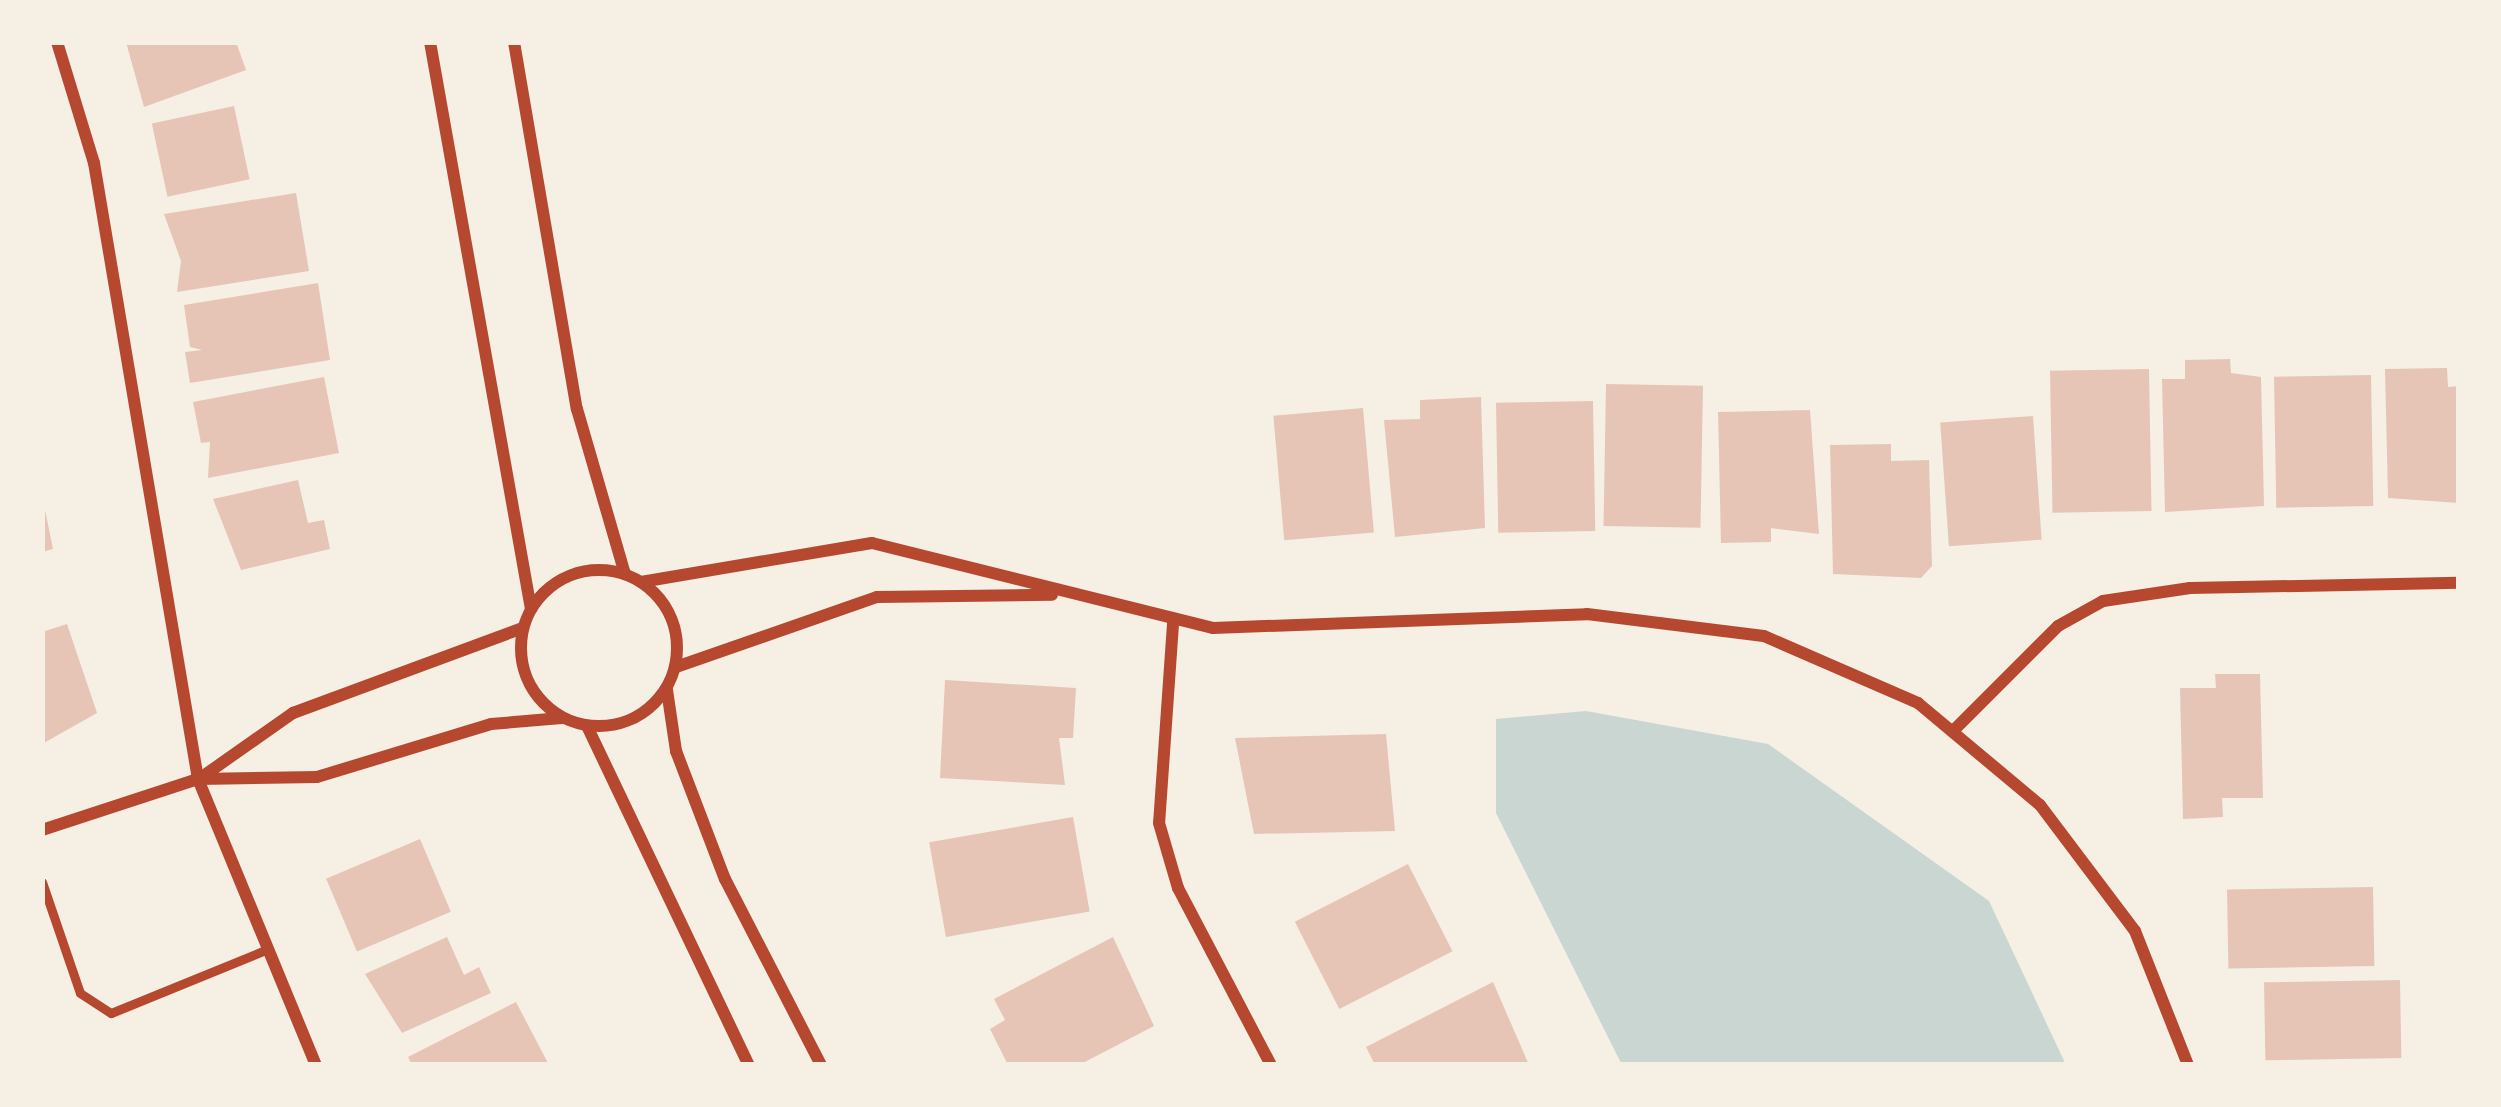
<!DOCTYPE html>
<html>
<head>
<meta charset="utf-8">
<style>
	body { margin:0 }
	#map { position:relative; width:2501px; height:1107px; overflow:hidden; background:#f6efe4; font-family:"IBM Plex Sans",sans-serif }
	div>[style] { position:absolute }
	.water>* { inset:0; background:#c9d6d2 }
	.building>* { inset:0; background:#e6c5b7; transform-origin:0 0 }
	.service>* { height:9px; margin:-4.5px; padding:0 4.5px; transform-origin:4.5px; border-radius:4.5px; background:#b5482f }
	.minor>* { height:12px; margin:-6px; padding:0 6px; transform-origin:6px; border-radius:6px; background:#b5482f }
	.minor>.ring { margin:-6px; padding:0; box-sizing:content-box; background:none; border:12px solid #b5482f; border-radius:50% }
	span { translate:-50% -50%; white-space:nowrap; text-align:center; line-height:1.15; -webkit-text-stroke:12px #f6efe4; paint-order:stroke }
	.frame { position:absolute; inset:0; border:45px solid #f6efe4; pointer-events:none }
</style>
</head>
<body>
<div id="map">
	<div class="water">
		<div style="clip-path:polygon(1586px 711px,1768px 744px,1989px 901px,2066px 1065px,1622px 1065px,1496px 813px,1496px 719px)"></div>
	</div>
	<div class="building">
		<div style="clip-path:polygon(126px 42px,236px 42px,246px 70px,144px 107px)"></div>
		<div style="left:234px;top:106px;width:75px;height:84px;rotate:78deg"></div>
		<div style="clip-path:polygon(296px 193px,309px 271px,177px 292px,181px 261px,164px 214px)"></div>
		<div style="clip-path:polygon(318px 283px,330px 360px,190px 383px,185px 352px,202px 350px,190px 347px,184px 305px)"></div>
		<div style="clip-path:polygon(2230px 359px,2231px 373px,2261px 377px,2264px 506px,2165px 512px,2162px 379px,2185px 379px,2185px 360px)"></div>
		<div style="clip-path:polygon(2447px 368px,2448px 387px,2459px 386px,2459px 503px,2388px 498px,2385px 369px)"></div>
		<div style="left:2149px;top:369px;width:142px;height:99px;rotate:89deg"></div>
		<div style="left:2371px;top:375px;width:131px;height:97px;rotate:89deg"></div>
		<div style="clip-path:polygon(324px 377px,339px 453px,208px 478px,210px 442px,201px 443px,193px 402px)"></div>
		<div style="left:1606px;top:384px;width:97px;height:142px;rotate:1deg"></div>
		<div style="clip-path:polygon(1481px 397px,1485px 528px,1395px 537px,1384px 420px,1420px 419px,1420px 400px)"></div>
		<div style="left:1593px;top:401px;width:130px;height:97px;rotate:89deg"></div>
		<div style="left:1363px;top:408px;width:125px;height:90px;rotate:85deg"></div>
		<div style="clip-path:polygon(1810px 410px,1819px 534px,1771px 528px,1771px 542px,1721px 543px,1718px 412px)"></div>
		<div style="left:2033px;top:416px;width:124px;height:93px;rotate:86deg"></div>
		<div style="clip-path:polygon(1891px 444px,1891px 461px,1929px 460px,1932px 566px,1921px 578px,1833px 574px,1830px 445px)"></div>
		<div style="clip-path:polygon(298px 480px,308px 523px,324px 520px,330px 549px,241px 570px,213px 499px)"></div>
		<div style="clip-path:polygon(44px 505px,53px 549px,42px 552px,42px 506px)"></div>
		<div style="clip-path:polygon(67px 624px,97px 713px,42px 744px,42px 632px)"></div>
		<div style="clip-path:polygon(2215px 674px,2260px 674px,2263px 798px,2222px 798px,2223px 817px,2183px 819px,2180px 688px,2216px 688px)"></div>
		<div style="clip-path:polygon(945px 680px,1076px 688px,1073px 738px,1059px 738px,1065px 785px,940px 778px)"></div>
		<div style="clip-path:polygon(1386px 734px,1395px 831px,1254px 834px,1235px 738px)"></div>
		<div style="left:1073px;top:817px;width:96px;height:146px;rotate:80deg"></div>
		<div style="left:420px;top:839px;width:79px;height:102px;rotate:67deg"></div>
		<div style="left:1408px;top:864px;width:98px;height:127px;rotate:63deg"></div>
		<div style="left:2373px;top:887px;width:79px;height:146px;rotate:89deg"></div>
		<div style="clip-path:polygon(447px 937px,464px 975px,479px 967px,491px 993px,402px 1033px,365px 974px)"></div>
		<div style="clip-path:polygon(1113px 937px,1154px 1026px,1079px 1065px,1008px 1065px,990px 1029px,1005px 1020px,994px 999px)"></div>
		<div style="left:2400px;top:980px;width:78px;height:136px;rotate:89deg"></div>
		<div style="clip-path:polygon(1493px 982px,1529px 1065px,1375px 1065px,1366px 1047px)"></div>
		<div style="clip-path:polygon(516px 1002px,549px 1065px,412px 1065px,408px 1057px)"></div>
	</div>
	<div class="service">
		<div style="left:42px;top:882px;width:117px;rotate:71.1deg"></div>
		<div style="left:80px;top:993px;width:37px;rotate:33deg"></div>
		<div style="left:111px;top:1013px;width:166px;rotate:-22.2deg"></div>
	</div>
	<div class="minor">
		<div style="left:57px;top:42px;width:127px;rotate:73deg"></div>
		<div style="left:94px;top:163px;width:625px;rotate:80.42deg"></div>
		<div style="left:198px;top:779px;width:309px;rotate:67.6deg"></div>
		<div style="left:430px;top:42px;width:576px;rotate:79.9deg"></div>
		<div style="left:514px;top:42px;width:372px;rotate:80.3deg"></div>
		<div style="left:577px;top:409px;width:172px;rotate:73.8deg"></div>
		<div class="ring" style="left:521px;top:570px;width:144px;height:144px"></div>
		<div style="left:641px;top:582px;width:234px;rotate:-9.6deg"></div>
		<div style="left:872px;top:543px;width:351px;rotate:14deg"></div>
		<div style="left:1213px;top:628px;width:374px;rotate:-2.1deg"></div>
		<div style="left:1587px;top:614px;width:178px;rotate:7.1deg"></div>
		<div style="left:1764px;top:636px;width:168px;rotate:23.5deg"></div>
		<div style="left:1918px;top:703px;width:159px;rotate:39.9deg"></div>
		<div style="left:2040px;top:805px;width:158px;rotate:53deg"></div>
		<div style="left:2135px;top:931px;width:144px;rotate:68.4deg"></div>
		<div style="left:1173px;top:624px;width:199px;rotate:94deg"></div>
		<div style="left:1159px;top:823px;width:68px;rotate:73.7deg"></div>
		<div style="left:1178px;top:888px;width:200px;rotate:62.3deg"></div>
		<div style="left:676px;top:667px;width:213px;rotate:-19.2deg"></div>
		<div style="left:877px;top:597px;width:175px;rotate:-0.7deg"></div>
		<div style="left:667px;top:690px;width:62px;rotate:81.6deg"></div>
		<div style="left:676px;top:751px;width:137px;rotate:69.1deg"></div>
		<div style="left:725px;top:879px;width:209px;rotate:62.7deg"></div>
		<div style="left:587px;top:726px;width:376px;rotate:64.5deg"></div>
		<div style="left:1956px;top:728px;width:144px;rotate:-45deg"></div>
		<div style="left:2058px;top:626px;width:51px;rotate:-29.1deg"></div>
		<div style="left:2103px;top:601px;width:88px;rotate:-8.5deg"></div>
		<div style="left:2190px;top:588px;width:269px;rotate:-1.1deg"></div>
		<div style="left:199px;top:779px;width:115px;rotate:-35.1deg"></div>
		<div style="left:293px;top:713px;width:245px;rotate:-20.3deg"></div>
		<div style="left:42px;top:830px;width:164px;rotate:-18.1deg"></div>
		<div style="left:198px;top:779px;width:119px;rotate:-1deg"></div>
		<div style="left:317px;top:777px;width:182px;rotate:-16.9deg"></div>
		<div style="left:491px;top:724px;width:71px;rotate:-4.8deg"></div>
	</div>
	<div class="frame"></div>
</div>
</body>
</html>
